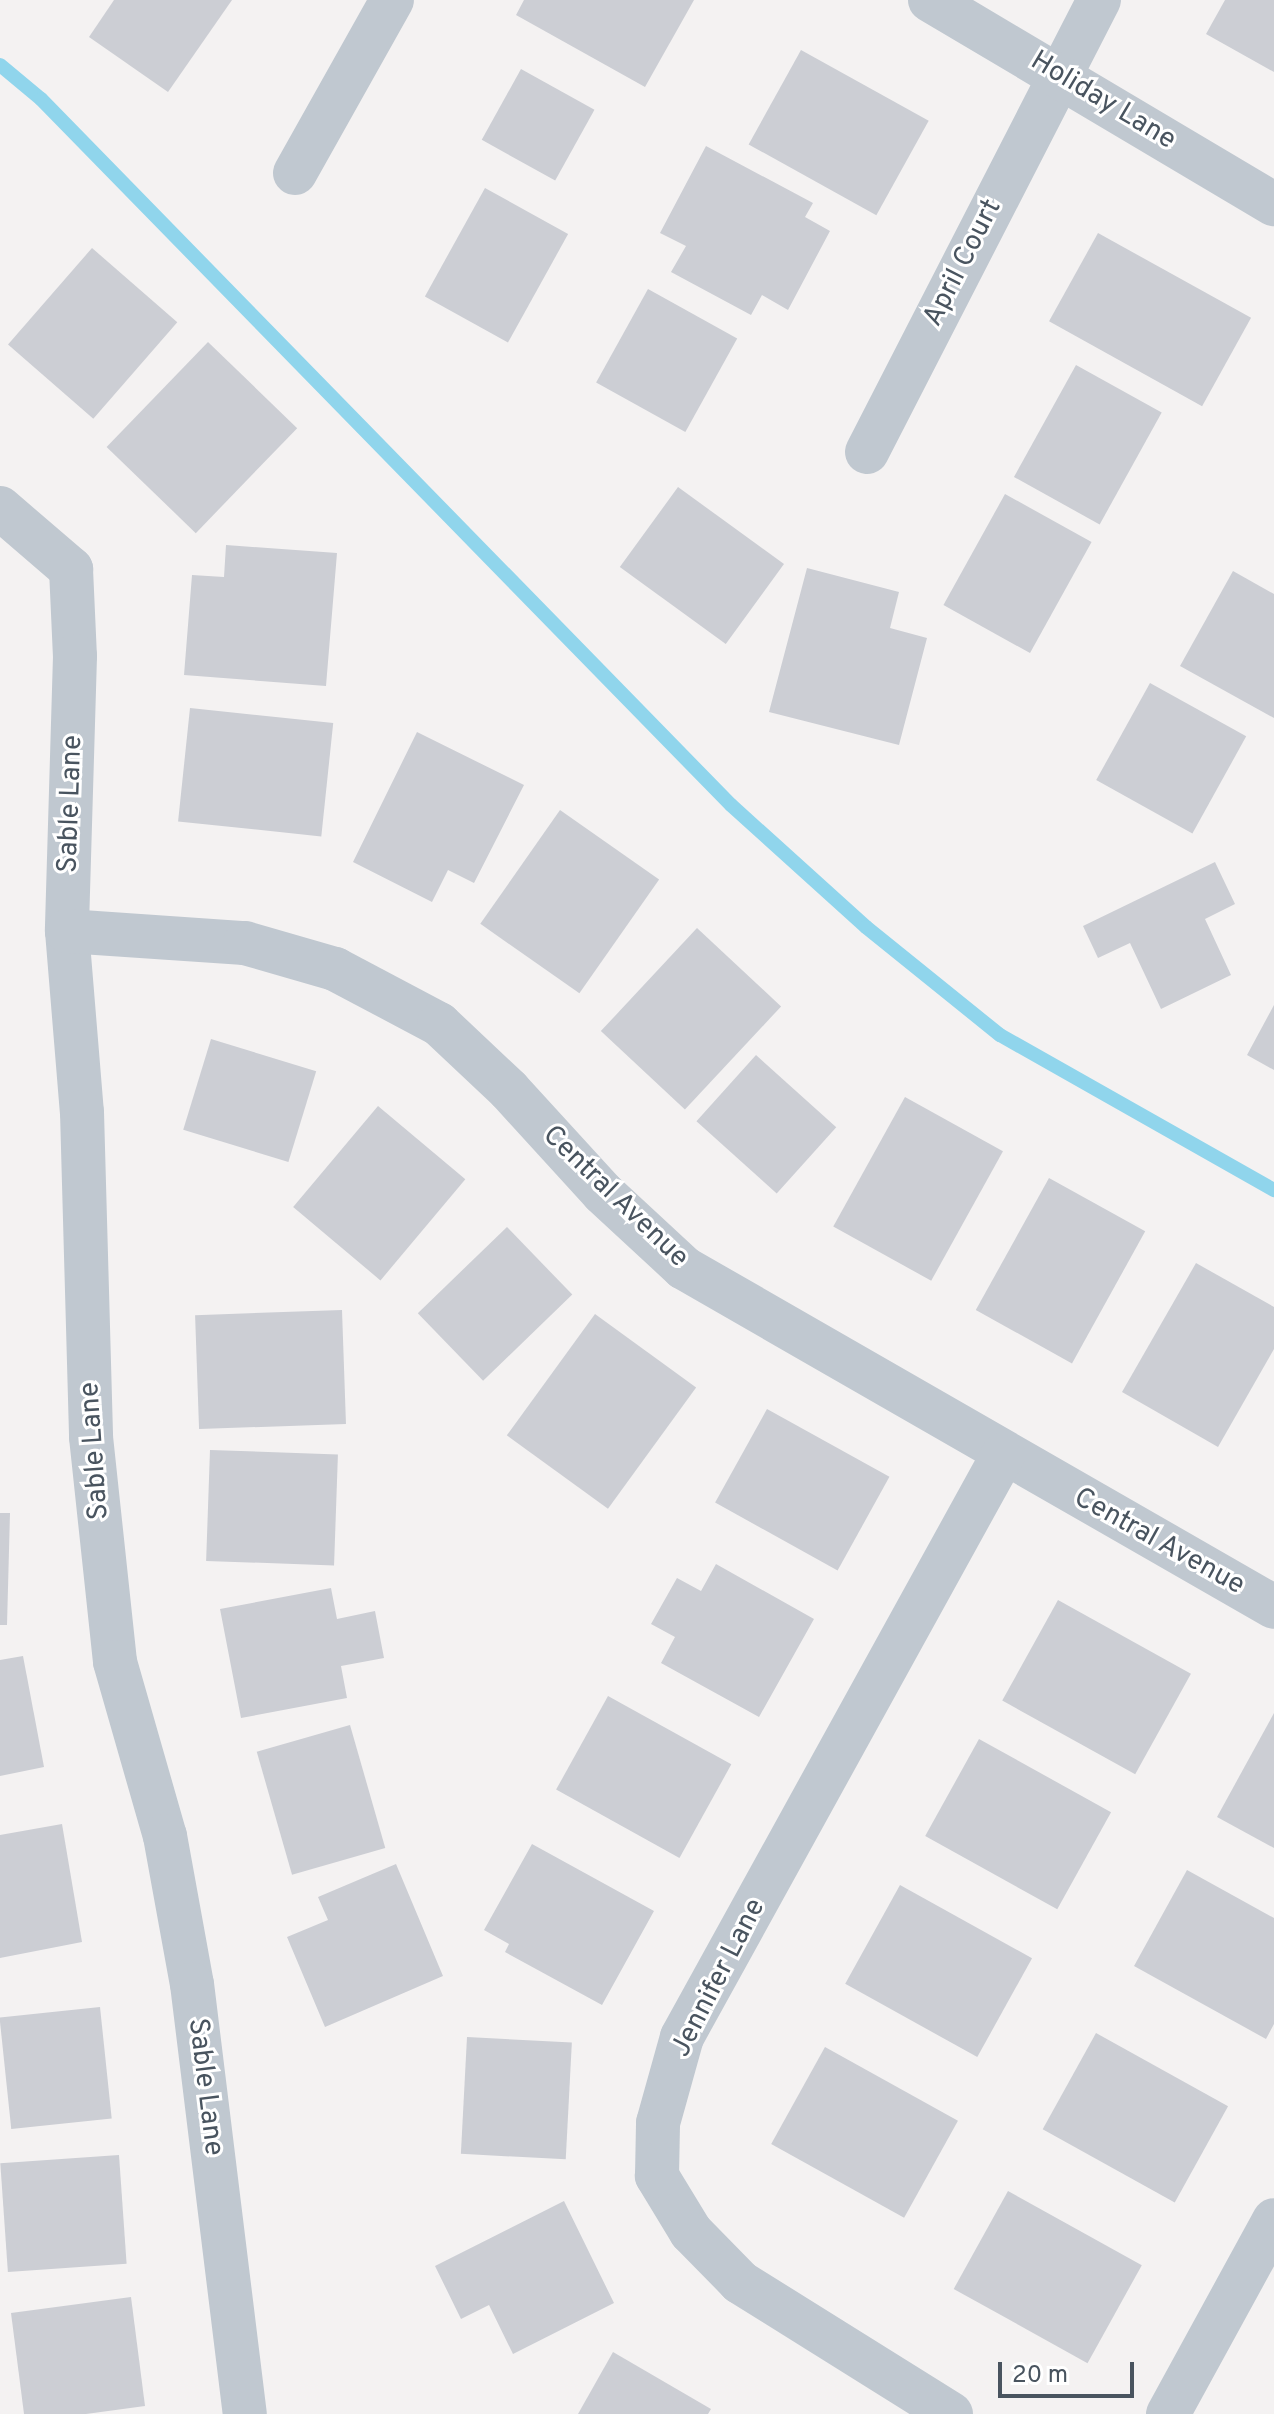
<!DOCTYPE html>
<html>
<head>
<meta charset="utf-8">
<style>
	body { margin:0 }
	#map { position:relative; width:1274px; height:2414px; overflow:hidden; background:#f4f2f2; font-family:Overpass,sans-serif }
	div>[style] { position:absolute }
	.stream>* { height:14px; margin:-7px; padding:0 7px; transform-origin:7px; border-radius:7px; background:#90d5ec }
	.building>* { inset:0; background:#ccced4; transform-origin:0 0 }
	.minor>* { height:44px; margin:-22px; padding:0 22px; transform-origin:22px; border-radius:22px; background:#c0c8d0 }
	.tertiary>* { height:44px; margin:-22px; padding:0 22px; transform-origin:22px; border-radius:22px; background:#c0c8d0 }
	span { translate:-50% -50%; white-space:nowrap; text-align:center; line-height:1.15; -webkit-text-stroke:6px #fff; paint-order:stroke }
	.street-label { font-size:28px; color:#49545f }
	.scale { position:absolute; left:998px; top:2362px; width:136px; height:36px; box-sizing:border-box; border:4px solid #49545f; border-top:0; padding-left:10px; font-size:24px; line-height:28px; white-space:nowrap; color:#49545f; -webkit-text-stroke:6px #fff; paint-order:stroke }
</style>
</head>
<body>
<div id="map">
	<div class="stream">
		<div style="left:0;top:65px;width:53px;rotate:39.7deg"></div>
		<div style="left:41px;top:99px;width:987px;rotate:45.66deg"></div>
		<div style="left:731px;top:805px;width:182px;rotate:42.1deg"></div>
		<div style="left:866px;top:927px;width:172px;rotate:38.9deg"></div>
		<div style="left:1000px;top:1035px;width:315px;rotate:29.5deg"></div>
	</div>
	<div class="building">
		<div style="clip-path:polygon(114px 0,232px 0,168px 92px,89px 37px)"></div>
		<div style="clip-path:polygon(524px 0,694px 0,645px 87px,516px 15px)"></div>
		<div style="clip-path:polygon(1225px 0,1274px 0,1274px 72px,1206px 34px)"></div>
		<div style="left:801px;top:50px;width:146px;height:108px;rotate:29deg"></div>
		<div style="left:521px;top:69px;width:84px;height:81px;rotate:29deg"></div>
		<div style="clip-path:polygon(706px 146px,813px 203px,805px 217px,830px 231px,788px 310px,762px 295px,751px 315px,671px 272px,686px 246px,660px 233px)"></div>
		<div style="left:485px;top:188px;width:95px;height:124px;rotate:29deg"></div>
		<div style="left:1098px;top:233px;width:175px;height:101px;rotate:29deg"></div>
		<div style="left:92px;top:248px;width:113px;height:128px;rotate:41deg"></div>
		<div style="left:648px;top:289px;width:102px;height:107px;rotate:29deg"></div>
		<div style="left:208px;top:342px;width:124px;height:146px;rotate:44deg"></div>
		<div style="left:1076px;top:365px;width:98px;height:128px;rotate:29deg"></div>
		<div style="left:678px;top:487px;width:131px;height:99px;rotate:36deg"></div>
		<div style="left:1005px;top:494px;width:99px;height:127px;rotate:29deg"></div>
		<div style="clip-path:polygon(226px 545px,337px 553px,326px 686px,184px 675px,192px 575px,224px 577px)"></div>
		<div style="clip-path:polygon(807px 568px,899px 592px,890px 628px,927px 638px,899px 745px,769px 712px)"></div>
		<div style="clip-path:polygon(1233px 571px,1274px 594px,1274px 718px,1180px 666px)"></div>
		<div style="left:1150px;top:683px;width:110px;height:111px;rotate:29deg"></div>
		<div style="left:190px;top:708px;width:144px;height:114px;rotate:6deg"></div>
		<div style="clip-path:polygon(417px 732px,524px 785px,474px 883px,448px 870px,432px 902px,353px 862px)"></div>
		<div style="left:560px;top:810px;width:121px;height:139px;rotate:35deg"></div>
		<div style="clip-path:polygon(1215px 862px,1235px 904px,1205px 919px,1231px 975px,1161px 1009px,1130px 943px,1098px 958px,1083px 926px)"></div>
		<div style="left:697px;top:928px;width:115px;height:141px;rotate:43deg"></div>
		<div style="clip-path:polygon(1274px 1005px,1274px 1070px,1247px 1055px)"></div>
		<div style="left:211px;top:1039px;width:110px;height:95px;rotate:17deg"></div>
		<div style="left:756px;top:1055px;width:108px;height:89px;rotate:42deg"></div>
		<div style="left:905px;top:1097px;width:112px;height:148px;rotate:29deg"></div>
		<div style="left:378px;top:1106px;width:114px;height:132px;rotate:40deg"></div>
		<div style="left:1049px;top:1178px;width:110px;height:151px;rotate:29deg"></div>
		<div style="left:507px;top:1227px;width:94px;height:124px;rotate:46deg"></div>
		<div style="clip-path:polygon(1196px 1263px,1274px 1307px,1274px 1349px,1218px 1447px,1122px 1392px)"></div>
		<div style="left:342px;top:1310px;width:114px;height:147px;rotate:88deg"></div>
		<div style="left:595px;top:1314px;width:125px;height:150px;rotate:36deg"></div>
		<div style="left:767px;top:1409px;width:140px;height:107px;rotate:29deg"></div>
		<div style="left:210px;top:1450px;width:128px;height:111px;rotate:2deg"></div>
		<div style="clip-path:polygon(0 1513px,10px 1513px,7px 1625px,0 1625px)"></div>
		<div style="clip-path:polygon(716px 1564px,814px 1619px,759px 1717px,661px 1663px,675px 1637px,651px 1624px,677px 1578px,701px 1591px)"></div>
		<div style="clip-path:polygon(331px 1588px,337px 1619px,375px 1611px,384px 1658px,341px 1666px,347px 1698px,241px 1718px,220px 1609px)"></div>
		<div style="left:1058px;top:1600px;width:152px;height:115px;rotate:29deg"></div>
		<div style="clip-path:polygon(23px 1656px,44px 1767px,0 1776px,0 1660px)"></div>
		<div style="left:608px;top:1696px;width:141px;height:107px;rotate:29deg"></div>
		<div style="clip-path:polygon(1274px 1713px,1274px 1848px,1217px 1817px)"></div>
		<div style="left:350px;top:1725px;width:128px;height:97px;rotate:74deg"></div>
		<div style="left:979px;top:1739px;width:151px;height:111px;rotate:29deg"></div>
		<div style="clip-path:polygon(62px 1824px,82px 1942px,0 1958px,0 1835px)"></div>
		<div style="clip-path:polygon(532px 1844px,654px 1911px,602px 2005px,505px 1952px,509px 1944px,484px 1930px)"></div>
		<div style="clip-path:polygon(396px 1864px,443px 1976px,325px 2027px,287px 1937px,328px 1920px,318px 1897px)"></div>
		<div style="clip-path:polygon(1187px 1870px,1274px 1918px,1274px 2024px,1266px 2039px,1134px 1966px)"></div>
		<div style="left:900px;top:1885px;width:151px;height:113px;rotate:29deg"></div>
		<div style="left:100px;top:2007px;width:112px;height:101px;rotate:84deg"></div>
		<div style="left:1096px;top:2033px;width:151px;height:110px;rotate:29deg"></div>
		<div style="left:467px;top:2037px;width:105px;height:117px;rotate:3deg"></div>
		<div style="left:825px;top:2047px;width:152px;height:111px;rotate:29deg"></div>
		<div style="left:119px;top:2155px;width:109px;height:119px;rotate:86deg"></div>
		<div style="left:1008px;top:2191px;width:153px;height:112px;rotate:29deg"></div>
		<div style="clip-path:polygon(564px 2201px,614px 2303px,513px 2354px,489px 2305px,461px 2319px,435px 2266px)"></div>
		<div style="clip-path:polygon(131px 2297px,145px 2406px,86px 2414px,24px 2414px,11px 2313px)"></div>
		<div style="clip-path:polygon(613px 2352px,711px 2409px,708px 2414px,578px 2414px)"></div>
	</div>
	<div class="minor">
		<div style="left:295px;top:173px;width:198px;rotate:-60.7deg"></div>
		<div style="left:867px;top:452px;width:508px;rotate:-62.83deg"></div>
		<div style="left:0;top:508px;width:94px;rotate:40.7deg"></div>
		<div style="left:71px;top:569px;width:87px;rotate:87.4deg"></div>
		<div style="left:75px;top:656px;width:275px;rotate:91.7deg"></div>
		<div style="left:67px;top:931px;width:182px;rotate:85.3deg"></div>
		<div style="left:82px;top:1112px;width:325px;rotate:88.4deg"></div>
		<div style="left:91px;top:1437px;width:226px;rotate:83.9deg"></div>
		<div style="left:115px;top:1662px;width:181px;rotate:74deg"></div>
		<div style="left:165px;top:1836px;width:150px;rotate:79.7deg"></div>
		<div style="left:192px;top:1984px;width:433px;rotate:83deg"></div>
		<div style="left:67px;top:931px;width:178px;rotate:3.9deg"></div>
		<div style="left:245px;top:943px;width:94px;rotate:16.1deg"></div>
		<div style="left:335px;top:969px;width:118px;rotate:27.9deg"></div>
		<div style="left:439px;top:1024px;width:96px;rotate:43.3deg"></div>
		<div style="left:509px;top:1090px;width:139px;rotate:47.6deg"></div>
		<div style="left:603px;top:1193px;width:110px;rotate:42.8deg"></div>
		<div style="left:684px;top:1268px;width:680px;rotate:29.88deg"></div>
		<div style="left:951px;top:2414px;width:249px;rotate:-148deg"></div>
		<div style="left:740px;top:2282px;width:70px;rotate:-134.4deg"></div>
		<div style="left:691px;top:2232px;width:66px;rotate:-121.3deg"></div>
		<div style="left:657px;top:2176px;width:53px;rotate:-88.9deg"></div>
		<div style="left:658px;top:2123px;width:89px;rotate:-74.4deg"></div>
		<div style="left:682px;top:2037px;width:665px;rotate:-61.12deg"></div>
		<div style="left:1168px;top:2414px;width:221px;rotate:-61.3deg"></div>
	</div>
	<div class="tertiary">
		<div style="left:930px;top:0;width:400px;rotate:30.7deg"></div>
	</div>
	<div class="street-label">
		<span style="left:1103px;top:101px;rotate:31deg">Holiday Lane</span>
		<span style="left:963px;top:263px;rotate:-63deg">April Court</span>
		<span style="left:71px;top:804px;rotate:-88deg">Sable Lane</span>
		<span style="left:615px;top:1197px;rotate:44deg">Central Avenue</span>
		<span style="left:95px;top:1451px;rotate:-94deg">Sable Lane</span>
		<span style="left:1159px;top:1542px;rotate:29deg">Central Avenue</span>
		<span style="left:719px;top:1978px;rotate:-63deg">Jennifer Lane</span>
		<span style="left:205px;top:2087px;rotate:83deg">Sable Lane</span>
	</div>
	<div class="scale">20 m</div>
</div>
</body>
</html>
